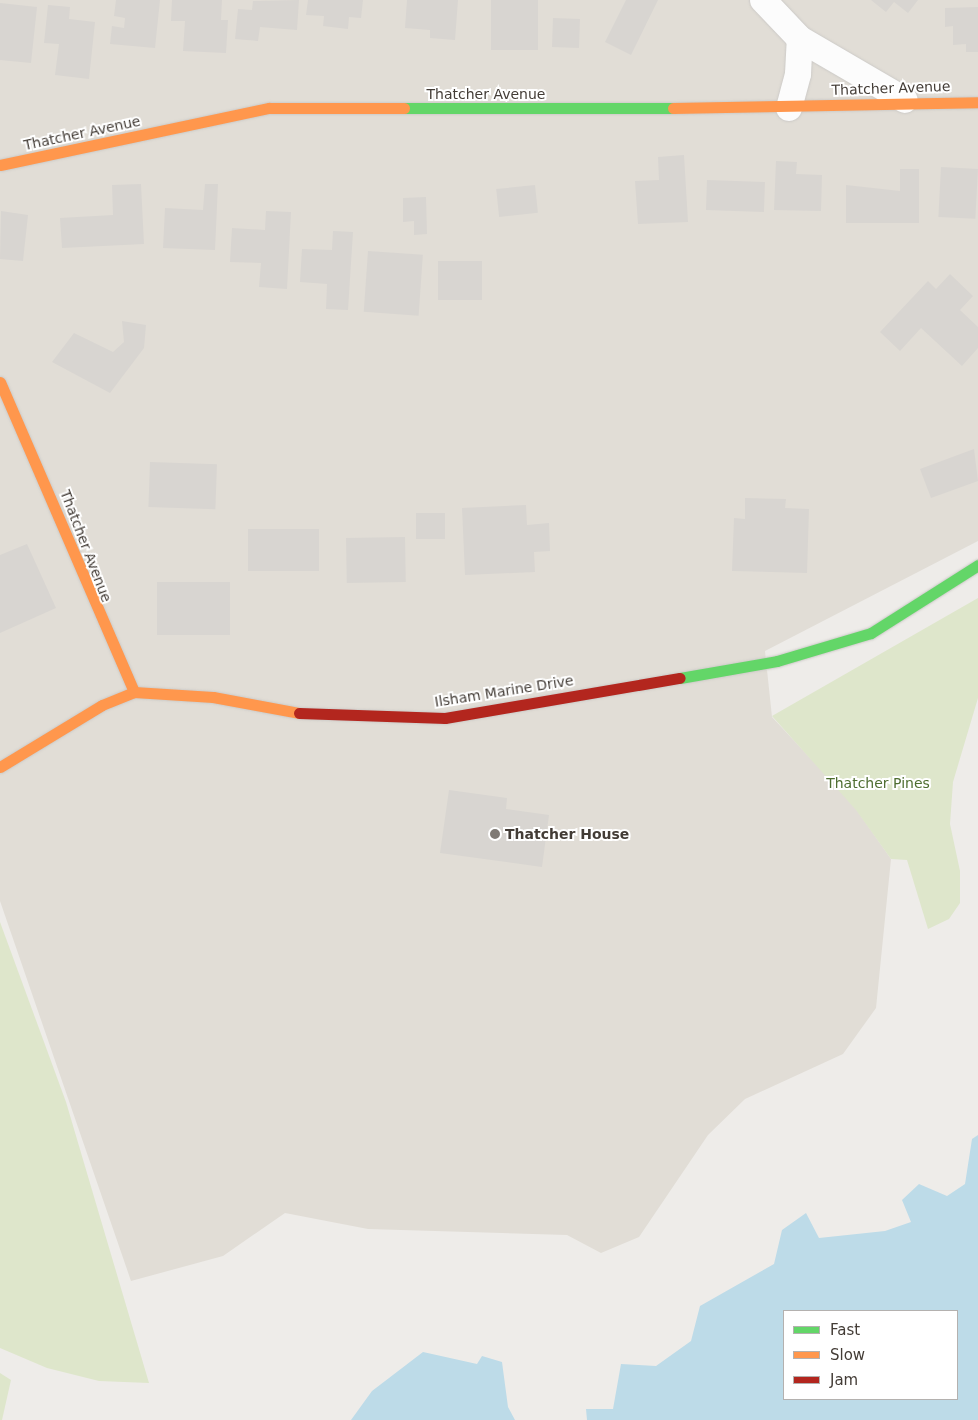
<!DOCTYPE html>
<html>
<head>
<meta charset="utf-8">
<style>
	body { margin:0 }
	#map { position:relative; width:978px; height:1420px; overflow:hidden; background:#eeece9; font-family:"DejaVu Sans",sans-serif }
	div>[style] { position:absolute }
	.residential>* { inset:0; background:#e1ddd6 }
	.green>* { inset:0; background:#dee6cb }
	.water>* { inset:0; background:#bddbe8 }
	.building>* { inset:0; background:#d8d5d1; transform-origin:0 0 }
	.roads { filter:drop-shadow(0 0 1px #cccac7) drop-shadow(0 0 1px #cccac7) }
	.street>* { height:26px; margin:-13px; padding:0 13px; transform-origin:13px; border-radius:13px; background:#fcfcfc }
	.fast>* { height:11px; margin:-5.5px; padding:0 5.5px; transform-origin:5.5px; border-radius:5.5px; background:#63d668 }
	.slow>* { height:11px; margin:-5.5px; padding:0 5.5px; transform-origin:5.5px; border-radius:5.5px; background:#ff974d }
	.jam>* { height:11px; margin:-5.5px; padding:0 5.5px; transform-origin:5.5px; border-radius:5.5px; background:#b3261e }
	.dots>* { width:14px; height:14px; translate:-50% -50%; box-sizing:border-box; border:2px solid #fff; border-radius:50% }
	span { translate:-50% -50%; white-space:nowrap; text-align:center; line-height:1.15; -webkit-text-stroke:4px #fff; paint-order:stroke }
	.street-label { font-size:14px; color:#433c36 }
	.park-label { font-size:14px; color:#4e6d30 }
	.poi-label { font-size:14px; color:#433c36; font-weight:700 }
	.left { translate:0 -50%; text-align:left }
	.legend { position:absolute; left:783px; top:1310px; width:175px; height:90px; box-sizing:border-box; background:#fff; border:1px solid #b4b1af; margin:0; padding:6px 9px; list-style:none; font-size:15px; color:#433c36 }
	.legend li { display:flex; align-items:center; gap:10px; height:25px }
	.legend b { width:25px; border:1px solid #b4b1af }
</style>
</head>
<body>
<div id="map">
	<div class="residential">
		<div style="clip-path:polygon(0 0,978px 0,978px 541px,765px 651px,772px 717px,851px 802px,891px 859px,876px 1008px,843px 1054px,745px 1099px,708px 1135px,639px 1237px,601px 1253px,567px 1235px,368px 1229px,285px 1213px,223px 1256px,131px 1281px,0 901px)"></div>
	</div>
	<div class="green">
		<div style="clip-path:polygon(978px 598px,978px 698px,953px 782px,950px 824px,960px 871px,960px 903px,949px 919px,928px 929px,907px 860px,891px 859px,856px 810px,772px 716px)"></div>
		<div style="clip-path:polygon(0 922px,66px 1102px,149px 1383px,99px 1381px,47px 1368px,0 1348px)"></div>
		<div style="clip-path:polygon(0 1373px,11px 1380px,2px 1420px,0 1420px)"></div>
	</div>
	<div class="water">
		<div style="clip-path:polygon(evenodd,978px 1135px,978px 1420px,587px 1420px,586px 1409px,613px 1409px,621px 1364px,656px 1366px,691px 1341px,700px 1306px,774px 1264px,782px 1230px,806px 1213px,819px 1238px,885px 1231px,911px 1222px,902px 1200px,919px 1184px,947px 1196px,965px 1184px,972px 1139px,978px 1135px,957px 1311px,957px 1399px,784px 1399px,784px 1311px,957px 1311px)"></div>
		<div style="clip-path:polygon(423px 1352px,477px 1364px,482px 1356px,502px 1362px,508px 1407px,515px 1420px,351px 1420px,372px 1391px)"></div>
	</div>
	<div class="building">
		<div style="clip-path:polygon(116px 0,160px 0,155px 48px,110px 44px,112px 26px,124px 28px,125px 18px,114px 16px)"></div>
		<div style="clip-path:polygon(172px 0,222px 0,221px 20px,228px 20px,226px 53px,183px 51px,185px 21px,171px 21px)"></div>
		<div style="clip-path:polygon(299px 0,297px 30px,260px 27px,258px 41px,235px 39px,238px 9px,252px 10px,253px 1px)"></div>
		<div style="clip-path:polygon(308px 0,363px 0,361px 18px,349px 17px,348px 29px,323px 26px,324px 16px,306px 15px)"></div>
		<div style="clip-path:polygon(407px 0,458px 0,455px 40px,430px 38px,430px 30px,405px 28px)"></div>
		<div style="left:491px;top:0;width:47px;height:50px"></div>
		<div style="clip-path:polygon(626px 0,658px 0,631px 55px,605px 42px)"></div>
		<div style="clip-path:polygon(871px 0,918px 0,908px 13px,894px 2px,886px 12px)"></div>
		<div style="clip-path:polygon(0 3px,37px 7px,31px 63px,0 60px)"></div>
		<div style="clip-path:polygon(48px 5px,70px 7px,69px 19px,95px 22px,89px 79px,55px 75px,59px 44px,44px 43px)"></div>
		<div style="clip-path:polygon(978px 7px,978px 52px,966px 52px,966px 44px,953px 45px,953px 26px,945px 27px,945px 8px)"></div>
		<div style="left:553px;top:18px;width:27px;height:29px;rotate:2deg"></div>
		<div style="clip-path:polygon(684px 155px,688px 222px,638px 224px,635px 181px,659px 180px,658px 157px)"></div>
		<div style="clip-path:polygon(776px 161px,797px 162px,796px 174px,822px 175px,821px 211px,774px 210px)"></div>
		<div style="left:941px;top:167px;width:37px;height:50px;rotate:3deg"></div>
		<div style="clip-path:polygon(900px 169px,919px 169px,919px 223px,846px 223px,846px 185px,900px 191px)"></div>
		<div style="left:707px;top:180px;width:58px;height:30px;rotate:2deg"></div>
		<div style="clip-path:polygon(141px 184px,144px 244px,62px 248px,60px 218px,113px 215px,112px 185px)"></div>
		<div style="clip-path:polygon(205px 184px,218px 184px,215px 250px,163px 248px,165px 208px,203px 210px)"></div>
		<div style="left:535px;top:185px;width:28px;height:39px;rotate:84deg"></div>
		<div style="clip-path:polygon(426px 197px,427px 234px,414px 235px,414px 221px,403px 222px,403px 198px)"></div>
		<div style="clip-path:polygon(1px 211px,28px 215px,23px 261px,0 259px)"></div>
		<div style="clip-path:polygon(266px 211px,291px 212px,287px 289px,259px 287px,261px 263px,230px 262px,232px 228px,265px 230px)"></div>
		<div style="clip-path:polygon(333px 231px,353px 232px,348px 310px,326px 309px,327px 284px,300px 282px,302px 249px,332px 250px)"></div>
		<div style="left:368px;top:251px;width:55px;height:61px;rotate:4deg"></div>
		<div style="left:438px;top:261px;width:44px;height:39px"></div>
		<div style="clip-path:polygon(950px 274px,973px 296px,960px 310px,978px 327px,978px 348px,962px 366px,921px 328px,900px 351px,880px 332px,928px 281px,936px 289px)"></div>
		<div style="clip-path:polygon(122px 321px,146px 325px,144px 348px,110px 393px,52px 362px,74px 333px,113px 352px,124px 342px)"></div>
		<div style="clip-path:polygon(974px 449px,978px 481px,931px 498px,920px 469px)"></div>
		<div style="left:150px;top:462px;width:67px;height:45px;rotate:2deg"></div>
		<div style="clip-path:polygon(745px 498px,786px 499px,785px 508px,809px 509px,807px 573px,732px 571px,734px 518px,745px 519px)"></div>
		<div style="clip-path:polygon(526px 505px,527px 525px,549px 523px,550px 551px,534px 552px,535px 572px,465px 575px,462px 508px)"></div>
		<div style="left:416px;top:513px;width:29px;height:26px"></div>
		<div style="left:319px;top:529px;width:42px;height:71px;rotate:90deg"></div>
		<div style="left:405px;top:537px;width:45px;height:59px;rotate:89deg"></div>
		<div style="clip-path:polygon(27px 544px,56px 608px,0 633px,0 555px)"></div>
		<div style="left:157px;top:582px;width:73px;height:53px"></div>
		<div style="clip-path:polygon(449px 790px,507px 798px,506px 809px,549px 815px,542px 867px,440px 853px)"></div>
	</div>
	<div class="roads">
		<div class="street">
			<div style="left:763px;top:0;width:54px;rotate:46.5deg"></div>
			<div style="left:800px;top:39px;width:121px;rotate:30.2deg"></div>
			<div style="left:789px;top:108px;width:35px;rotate:-75deg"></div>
			<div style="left:798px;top:74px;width:35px;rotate:-87deg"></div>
		</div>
		<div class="fast">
			<div style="left:404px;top:108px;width:269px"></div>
			<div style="left:680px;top:678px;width:98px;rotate:-9.9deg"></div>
			<div style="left:777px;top:661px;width:98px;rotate:-16.6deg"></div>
			<div style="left:871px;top:633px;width:127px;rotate:-32.4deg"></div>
		</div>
		<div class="slow">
			<div style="left:673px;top:108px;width:305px;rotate:-1.1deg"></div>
			<div style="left:0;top:165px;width:275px;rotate:-12deg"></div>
			<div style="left:269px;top:108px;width:135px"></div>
			<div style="left:0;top:382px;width:338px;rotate:66.6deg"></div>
			<div style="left:0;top:767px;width:119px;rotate:-31.3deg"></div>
			<div style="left:102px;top:705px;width:35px;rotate:-22deg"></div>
			<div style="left:134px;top:692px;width:79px;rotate:3.6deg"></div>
			<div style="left:213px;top:697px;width:87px;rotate:10.5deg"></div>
		</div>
		<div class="jam">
			<div style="left:299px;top:713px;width:146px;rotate:2deg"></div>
			<div style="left:445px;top:718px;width:238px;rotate:-9.7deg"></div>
		</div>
	</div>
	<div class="dots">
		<div style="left:495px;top:834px;background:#7f7a75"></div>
	</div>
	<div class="street-label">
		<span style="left:891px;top:88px;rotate:-2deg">Thatcher Avenue</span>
		<span style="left:486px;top:94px">Thatcher Avenue</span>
		<span style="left:82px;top:133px;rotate:-12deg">Thatcher Avenue</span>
		<span style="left:86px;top:546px;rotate:69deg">Thatcher Avenue</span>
		<span style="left:504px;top:691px;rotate:-9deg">Ilsham Marine Drive</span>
	</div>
	<div class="park-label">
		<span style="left:878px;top:783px">Thatcher Pines</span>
	</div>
	<div class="poi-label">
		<span class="left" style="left:505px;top:834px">Thatcher House</span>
	</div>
	<ul class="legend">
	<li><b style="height:6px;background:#63d668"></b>Fast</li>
	<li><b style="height:6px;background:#ff974d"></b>Slow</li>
	<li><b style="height:6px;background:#b3261e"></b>Jam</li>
	</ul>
</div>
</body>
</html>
